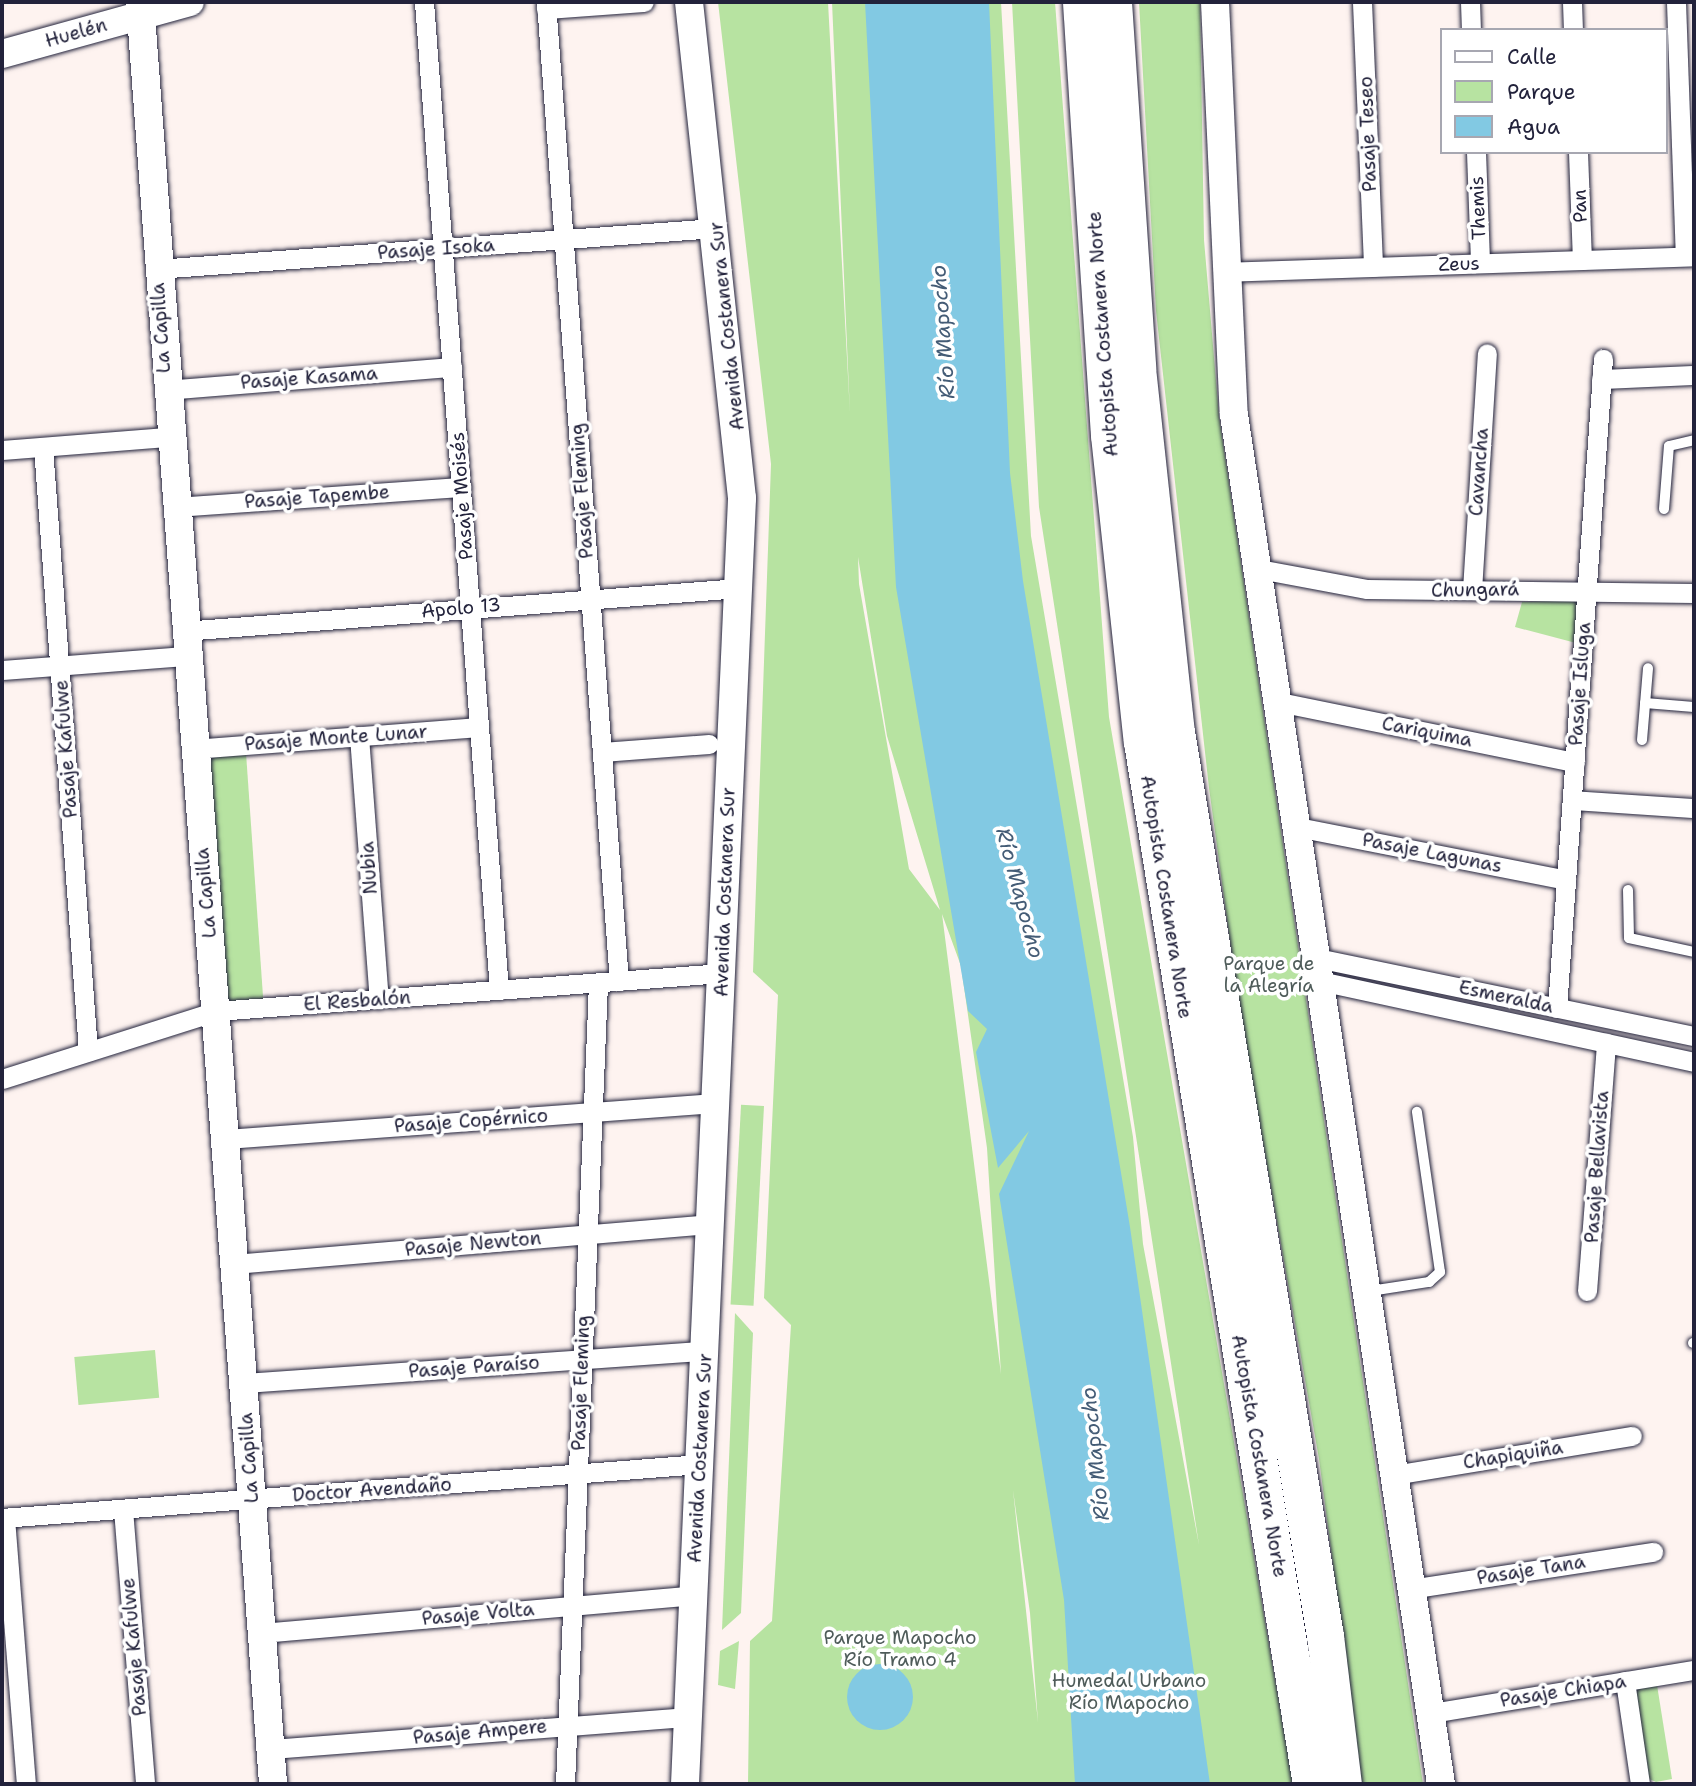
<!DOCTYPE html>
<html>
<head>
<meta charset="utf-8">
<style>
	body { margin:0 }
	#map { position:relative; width:1696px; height:1786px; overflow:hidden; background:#fef3f0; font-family:"Shantell Sans",sans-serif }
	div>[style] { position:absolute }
	.green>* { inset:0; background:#b7e3a1; transform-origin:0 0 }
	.water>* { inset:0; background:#82c9e3 }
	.round { border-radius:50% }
	.roads { filter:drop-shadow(0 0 2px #22223b) drop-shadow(0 0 2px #22223b) }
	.lane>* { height:10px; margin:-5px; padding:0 5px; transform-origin:5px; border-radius:5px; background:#fff }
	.street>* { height:19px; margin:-9.5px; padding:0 9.5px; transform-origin:9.5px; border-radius:9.5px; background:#fff }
	.secondary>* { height:28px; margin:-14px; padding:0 14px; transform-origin:14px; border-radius:14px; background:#fff }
	.highway>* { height:37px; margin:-18.5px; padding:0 18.5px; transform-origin:18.5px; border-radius:18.5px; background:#fff }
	span { translate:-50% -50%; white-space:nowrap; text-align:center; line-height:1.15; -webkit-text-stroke:7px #fff; paint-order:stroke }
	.street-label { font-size:19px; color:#22223b }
	.park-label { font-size:19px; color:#4f5c5a }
	.water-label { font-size:21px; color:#445c76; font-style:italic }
	.frame { position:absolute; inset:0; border:4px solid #22223b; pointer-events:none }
	.legend { position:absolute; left:1440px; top:28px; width:228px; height:126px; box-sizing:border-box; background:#fff; border:2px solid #a7a7b1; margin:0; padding:9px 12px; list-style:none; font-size:21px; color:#22223b }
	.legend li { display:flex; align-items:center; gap:14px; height:35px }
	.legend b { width:35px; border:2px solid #a7a7b1 }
</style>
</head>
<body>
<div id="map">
	<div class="green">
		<div style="clip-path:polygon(evenodd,718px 2px,828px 2px,850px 414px,832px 2px,1001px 2px,1031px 536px,1133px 1137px,1143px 1244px,1199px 1545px,1039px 507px,1012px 2px,1055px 2px,1109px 717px,1293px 1784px,748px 1784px,750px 1641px,772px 1621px,791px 1325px,764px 1298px,778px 995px,753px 972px,771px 464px,718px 2px,858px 557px,887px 736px,940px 910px,909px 869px,859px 584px,858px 557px,718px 2px,942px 914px,961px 966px,987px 1148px,1001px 1374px,942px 914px,718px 2px,1013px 1490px,1030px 1613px,1038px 1722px,1013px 1490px)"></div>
		<div style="clip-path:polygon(1139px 2px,1200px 2px,1204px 240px,1219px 416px,1423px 1784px,1362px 1784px,1319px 1459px,1239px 1007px,1209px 788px,1156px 311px)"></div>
		<div style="clip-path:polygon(1571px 600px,1580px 603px,1576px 643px,1515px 627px,1522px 602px)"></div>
		<div style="left:246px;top:753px;width:249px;height:39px;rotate:86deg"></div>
		<div style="left:764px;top:1106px;width:200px;height:23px;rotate:93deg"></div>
		<div style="clip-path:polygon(735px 1313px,753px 1333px,741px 1613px,722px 1630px)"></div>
		<div style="left:155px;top:1350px;width:48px;height:81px;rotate:85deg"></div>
		<div style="clip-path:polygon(739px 1641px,735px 1689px,718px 1685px,720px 1651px)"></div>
		<div style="clip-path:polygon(1657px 1685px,1672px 1779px,1656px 1782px,1647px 1778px,1633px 1698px,1637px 1689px)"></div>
	</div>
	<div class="water">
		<div style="clip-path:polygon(865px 2px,989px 2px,1010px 473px,1023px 581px,1130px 1227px,1210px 1784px,1075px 1784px,1064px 1600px,999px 1194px,1029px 1131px,998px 1168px,976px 1052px,987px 1029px,968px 1011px,896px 587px)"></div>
		<div class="round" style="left:847px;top:1664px;width:66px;height:66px"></div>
	</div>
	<div class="roads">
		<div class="lane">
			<div style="left:1664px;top:509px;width:63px;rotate:-85.5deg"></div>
			<div style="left:1669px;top:446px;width:26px;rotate:-13deg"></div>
			<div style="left:1645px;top:703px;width:49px;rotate:4.7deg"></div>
			<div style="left:1642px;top:740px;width:72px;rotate:-85.2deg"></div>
			<div style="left:1628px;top:890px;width:48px;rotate:88.8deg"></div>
			<div style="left:1629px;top:938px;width:66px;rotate:12.2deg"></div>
			<div style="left:1370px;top:1291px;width:60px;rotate:-8.7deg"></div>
			<div style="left:1429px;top:1282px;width:15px;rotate:-42deg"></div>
			<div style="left:1440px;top:1272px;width:162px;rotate:-98.2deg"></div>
			<div style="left:1693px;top:1343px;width:1px"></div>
		</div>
		<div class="street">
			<div style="left:424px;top:2px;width:991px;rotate:85.66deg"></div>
			<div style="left:546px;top:2px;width:982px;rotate:85.74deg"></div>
			<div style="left:1362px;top:2px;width:265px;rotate:87.6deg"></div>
			<div style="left:1470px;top:2px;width:28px;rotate:88deg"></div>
			<div style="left:1572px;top:2px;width:28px;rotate:88deg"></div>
			<div style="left:1676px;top:2px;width:254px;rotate:88deg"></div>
			<div style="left:546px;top:9px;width:98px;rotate:-4.1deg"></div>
			<div style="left:1476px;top:152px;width:111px;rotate:87.9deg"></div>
			<div style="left:1578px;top:152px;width:108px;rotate:87.9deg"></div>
			<div style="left:156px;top:269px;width:561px;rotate:-4.19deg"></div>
			<div style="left:1223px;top:272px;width:471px;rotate:-1.9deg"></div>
			<div style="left:1601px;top:379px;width:93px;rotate:-2.5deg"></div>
			<div style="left:165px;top:390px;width:288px;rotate:-4.6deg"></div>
			<div style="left:43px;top:447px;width:606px;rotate:85.74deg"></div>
			<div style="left:2px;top:450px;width:168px;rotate:-4.5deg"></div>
			<div style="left:174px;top:507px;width:288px;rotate:-4deg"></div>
			<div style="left:1259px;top:569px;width:110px;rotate:10.5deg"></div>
			<div style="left:1367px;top:589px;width:327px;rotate:0.7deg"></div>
			<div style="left:1472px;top:590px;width:237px;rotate:-86.4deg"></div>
			<div style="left:183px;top:631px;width:558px;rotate:-4.42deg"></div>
			<div style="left:2px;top:670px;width:184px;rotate:-4.4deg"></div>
			<div style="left:1279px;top:702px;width:302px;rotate:11.5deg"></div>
			<div style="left:359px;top:736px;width:264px;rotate:85.7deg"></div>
			<div style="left:193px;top:749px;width:287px;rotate:-4.4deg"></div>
			<div style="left:602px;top:752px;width:107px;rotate:-4.3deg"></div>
			<div style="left:1572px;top:800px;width:122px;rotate:3.8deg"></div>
			<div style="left:1297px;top:827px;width:274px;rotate:11.1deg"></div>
			<div style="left:1317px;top:958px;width:385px;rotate:11.7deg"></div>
			<div style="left:1320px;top:981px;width:383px;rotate:12.2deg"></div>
			<div style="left:1557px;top:1008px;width:651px;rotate:-85.95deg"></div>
			<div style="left:2px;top:1079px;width:225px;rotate:-17.6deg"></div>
			<div style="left:216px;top:1011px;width:507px;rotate:-4.29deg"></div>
			<div style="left:225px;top:1139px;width:492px;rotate:-4.2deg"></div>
			<div style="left:234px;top:1264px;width:479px;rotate:-4.8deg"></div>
			<div style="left:1587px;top:1291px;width:249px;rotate:-85.6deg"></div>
			<div style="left:243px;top:1383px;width:463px;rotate:-4deg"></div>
			<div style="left:1393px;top:1475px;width:242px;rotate:-9.3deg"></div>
			<div style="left:123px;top:1509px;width:276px;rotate:85.4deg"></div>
			<div style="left:2px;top:1518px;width:700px;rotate:-4.42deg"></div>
			<div style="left:5px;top:1518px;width:267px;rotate:85.5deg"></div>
			<div style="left:1410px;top:1589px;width:246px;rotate:-8.7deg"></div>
			<div style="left:262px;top:1633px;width:434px;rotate:-5deg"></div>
			<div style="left:1625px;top:1681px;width:104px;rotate:81.7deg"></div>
			<div style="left:1431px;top:1713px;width:266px;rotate:-9.3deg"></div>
			<div style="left:271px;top:1749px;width:419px;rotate:-4.4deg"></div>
			<div style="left:565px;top:1784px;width:802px;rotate:-87.64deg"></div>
		</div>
		<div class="secondary">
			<div style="left:140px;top:2px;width:1787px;rotate:85.73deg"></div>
			<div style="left:1215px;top:2px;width:413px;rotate:87.4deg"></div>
			<div style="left:1234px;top:415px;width:1385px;rotate:81.4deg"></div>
			<div style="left:2px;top:54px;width:195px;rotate:-15.5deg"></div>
			<div style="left:685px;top:1784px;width:1287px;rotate:-87.46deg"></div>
			<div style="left:742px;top:498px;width:499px;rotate:-96.1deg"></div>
		</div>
		<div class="highway">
			<div style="left:1081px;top:2px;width:434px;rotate:86.3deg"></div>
			<div style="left:1109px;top:435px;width:309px;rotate:83.9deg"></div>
			<div style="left:1142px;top:742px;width:1056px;rotate:80.79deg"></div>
			<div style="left:1113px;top:2px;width:367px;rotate:86.2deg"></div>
			<div style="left:1137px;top:368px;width:366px;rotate:83.9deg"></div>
			<div style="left:1176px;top:732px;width:916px;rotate:80.64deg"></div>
			<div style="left:1325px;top:1636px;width:149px;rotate:83.1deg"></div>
		</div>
	</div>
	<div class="street-label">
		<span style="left:76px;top:33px;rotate:-16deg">Huelén</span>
		<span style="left:1368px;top:134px;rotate:-92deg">Pasaje Teseo</span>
		<span style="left:1580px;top:206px;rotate:-92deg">Pan</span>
		<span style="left:1478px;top:208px;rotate:-92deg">Themis</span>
		<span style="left:436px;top:249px;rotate:-4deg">Pasaje Isoka</span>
		<span style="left:1459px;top:264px;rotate:-2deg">Zeus</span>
		<span style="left:727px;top:326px;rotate:-96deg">Avenida Costanera Sur</span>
		<span style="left:161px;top:328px;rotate:-94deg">La Capilla</span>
		<span style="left:1103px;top:334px;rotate:-94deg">Autopista Costanera Norte</span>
		<span style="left:309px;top:378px;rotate:-4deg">Pasaje Kasama</span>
		<span style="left:1479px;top:472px;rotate:-86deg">Cavancha</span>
		<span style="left:582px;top:491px;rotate:-94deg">Pasaje Fleming</span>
		<span style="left:462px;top:496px;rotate:-94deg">Pasaje Moisés</span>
		<span style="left:317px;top:497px;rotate:-4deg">Pasaje Tapembe</span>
		<span style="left:1475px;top:590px;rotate:-1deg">Chungará</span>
		<span style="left:461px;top:608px;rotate:-5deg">Apolo 13</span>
		<span style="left:1580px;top:684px;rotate:-86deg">Pasaje Isluga</span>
		<span style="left:1427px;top:732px;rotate:11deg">Cariquima</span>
		<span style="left:336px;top:738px;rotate:-4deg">Pasaje Monte Lunar</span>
		<span style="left:66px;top:749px;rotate:-94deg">Pasaje Kafulwe</span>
		<span style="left:1432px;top:853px;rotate:11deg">Pasaje Lagunas</span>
		<span style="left:369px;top:868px;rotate:-94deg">Nubia</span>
		<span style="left:725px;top:892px;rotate:-88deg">Avenida Costanera Sur</span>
		<span style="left:206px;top:893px;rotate:-95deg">La Capilla</span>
		<span style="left:1166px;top:897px;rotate:81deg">Autopista Costanera Norte</span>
		<span style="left:1506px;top:997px;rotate:12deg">Esmeralda</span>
		<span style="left:357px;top:1001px;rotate:-4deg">El Resbalón</span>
		<span style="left:471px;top:1121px;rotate:-4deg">Pasaje Copérnico</span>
		<span style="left:1597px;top:1167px;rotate:-86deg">Pasaje Bellavista</span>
		<span style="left:473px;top:1244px;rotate:-5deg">Pasaje Newton</span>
		<span style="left:474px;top:1367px;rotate:-4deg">Pasaje Paraíso</span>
		<span style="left:581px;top:1383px;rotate:-88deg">Pasaje Fleming</span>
		<span style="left:1513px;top:1455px;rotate:-9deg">Chapiquiña</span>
		<span style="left:1259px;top:1456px;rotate:80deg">Autopista Costanera Norte</span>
		<span style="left:249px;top:1458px;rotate:-94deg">La Capilla</span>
		<span style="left:700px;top:1458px;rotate:-87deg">Avenida Costanera Sur</span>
		<span style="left:372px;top:1490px;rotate:-4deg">Doctor Avendaño</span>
		<span style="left:1531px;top:1570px;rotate:-9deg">Pasaje Tana</span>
		<span style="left:478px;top:1614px;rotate:-5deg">Pasaje Volta</span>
		<span style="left:134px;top:1647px;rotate:-95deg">Pasaje Kafulwe</span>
		<span style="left:1563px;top:1691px;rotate:-9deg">Pasaje Chiapa</span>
		<span style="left:480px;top:1732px;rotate:-5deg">Pasaje Ampere</span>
	</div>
	<div class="park-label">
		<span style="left:1269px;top:975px">Parque de<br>la Alegría</span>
		<span style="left:900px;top:1649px">Parque Mapocho<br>Río Tramo 4</span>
		<span style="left:1129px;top:1692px">Humedal Urbano<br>Río Mapocho</span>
	</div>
	<div class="water-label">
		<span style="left:943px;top:332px;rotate:-94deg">Río Mapocho</span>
		<span style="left:1020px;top:893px;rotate:75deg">Río Mapocho</span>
		<span style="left:1095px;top:1454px;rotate:-96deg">Río Mapocho</span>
	</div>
	<div class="frame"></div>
	<ul class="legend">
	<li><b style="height:9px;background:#fff"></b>Calle</li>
	<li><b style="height:19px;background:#b7e3a1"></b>Parque</li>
	<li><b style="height:19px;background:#82c9e3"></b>Agua</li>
	</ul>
</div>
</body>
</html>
